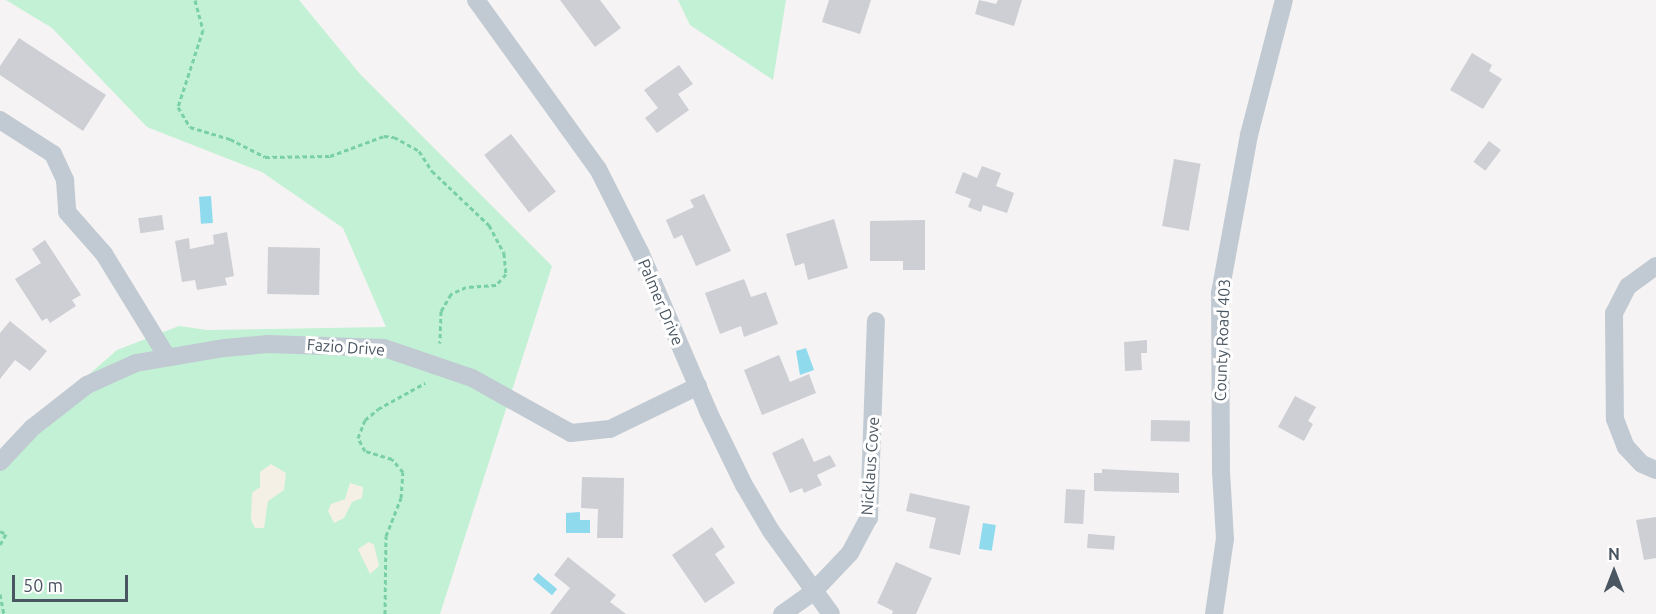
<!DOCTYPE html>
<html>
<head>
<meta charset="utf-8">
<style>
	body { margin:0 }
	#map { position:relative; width:1656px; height:614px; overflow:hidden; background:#f5f3f3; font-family:Ubuntu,sans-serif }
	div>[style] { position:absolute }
	.green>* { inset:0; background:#c3f1d5 }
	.sand>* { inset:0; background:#f5f0e5 }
	.water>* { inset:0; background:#90daee; transform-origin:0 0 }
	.building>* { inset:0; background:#cdcfd5; transform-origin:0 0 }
	.path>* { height:3px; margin-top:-1.5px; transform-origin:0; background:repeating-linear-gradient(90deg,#7ad0a6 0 4.5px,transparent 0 7.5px) }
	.minor>* { height:18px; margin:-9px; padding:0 9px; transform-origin:9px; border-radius:9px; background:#c1cad2 }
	span { translate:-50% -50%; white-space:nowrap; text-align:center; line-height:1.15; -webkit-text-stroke:6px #fff; paint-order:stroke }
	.street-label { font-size:16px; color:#4a5661 }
	.north { position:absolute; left:1584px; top:542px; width:60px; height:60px; -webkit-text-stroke:4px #fff; paint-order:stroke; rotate:0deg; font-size:16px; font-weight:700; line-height:24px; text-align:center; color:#4a5661 }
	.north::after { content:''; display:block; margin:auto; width:21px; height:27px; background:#4a5661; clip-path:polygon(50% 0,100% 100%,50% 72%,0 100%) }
	.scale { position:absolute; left:12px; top:575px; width:116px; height:27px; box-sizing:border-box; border:3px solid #4a5661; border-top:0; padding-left:8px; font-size:18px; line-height:21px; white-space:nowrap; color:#4a5661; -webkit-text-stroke:4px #fff; paint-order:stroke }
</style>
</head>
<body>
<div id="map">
	<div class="green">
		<div style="clip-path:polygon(6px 0,299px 0,360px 74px,552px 266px,440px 614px,0 614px,0 452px,117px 350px,179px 326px,207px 330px,386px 327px,343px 228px,262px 172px,147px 127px,52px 28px)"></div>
		<div style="clip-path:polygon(678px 0,786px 0,773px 80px,690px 25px)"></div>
	</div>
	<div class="sand">
		<div style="clip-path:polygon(271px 464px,286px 473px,284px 490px,268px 501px,264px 528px,255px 528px,251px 520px,252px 493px,260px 487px,260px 472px)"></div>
		<div style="clip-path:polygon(350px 483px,363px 487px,362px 498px,352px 502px,344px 518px,334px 523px,328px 511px,331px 504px,345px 499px)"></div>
		<div style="clip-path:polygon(369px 542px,374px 545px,379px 566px,370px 574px,358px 549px)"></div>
	</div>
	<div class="water">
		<div style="left:211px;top:196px;width:27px;height:12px;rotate:86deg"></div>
		<div style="clip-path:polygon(806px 348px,814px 370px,800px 375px,796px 351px)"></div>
		<div style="clip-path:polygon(580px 512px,580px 520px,590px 520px,590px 533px,566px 533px,566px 513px)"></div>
		<div style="left:983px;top:523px;width:13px;height:26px;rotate:9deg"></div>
		<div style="left:538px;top:573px;width:25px;height:8px;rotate:40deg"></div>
	</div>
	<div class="building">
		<div style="clip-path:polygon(560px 0,600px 0,621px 28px,595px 47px)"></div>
		<div style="clip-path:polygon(829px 0,871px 0,860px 34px,822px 22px)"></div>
		<div style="clip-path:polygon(979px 0,996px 4px,998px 0,1022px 0,1014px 26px,975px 14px)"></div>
		<div style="clip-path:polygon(19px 38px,106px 95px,83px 131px,0 75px,0 66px)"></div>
		<div style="clip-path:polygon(1472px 53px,1492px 65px,1489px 71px,1502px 79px,1483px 109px,1450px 90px)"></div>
		<div style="clip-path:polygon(679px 65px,693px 84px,678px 94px,689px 110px,657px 133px,645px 118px,658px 108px,644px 90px)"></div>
		<div style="left:511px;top:134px;width:73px;height:34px;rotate:52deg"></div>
		<div style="left:1489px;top:141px;width:15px;height:26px;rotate:37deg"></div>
		<div style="left:1174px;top:159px;width:27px;height:68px;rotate:10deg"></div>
		<div style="clip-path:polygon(982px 166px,1001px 173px,996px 186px,1014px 193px,1007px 213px,983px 205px,981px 212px,968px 207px,971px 199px,955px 193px,963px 172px,977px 178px)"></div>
		<div style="clip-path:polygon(704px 194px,731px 251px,696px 266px,682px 235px,674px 239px,666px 220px,694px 207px,690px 200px)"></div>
		<div style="left:162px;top:215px;width:15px;height:24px;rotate:82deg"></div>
		<div style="clip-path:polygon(834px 219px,848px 268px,808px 280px,804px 263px,795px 266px,786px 234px)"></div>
		<div style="clip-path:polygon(925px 220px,925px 270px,903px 270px,903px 261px,870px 261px,870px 221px)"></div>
		<div style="clip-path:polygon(227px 232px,234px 276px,225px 278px,227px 285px,197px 290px,195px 280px,182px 282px,175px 241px,189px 238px,190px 249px,214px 244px,213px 235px)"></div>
		<div style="clip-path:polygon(45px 240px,81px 295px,72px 300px,76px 306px,50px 323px,47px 318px,42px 321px,15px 279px,41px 263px,32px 249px)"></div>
		<div style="left:268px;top:247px;width:52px;height:47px;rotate:1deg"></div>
		<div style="clip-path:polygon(744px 279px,751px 297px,766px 292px,778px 324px,744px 337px,741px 326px,720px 334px,705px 293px)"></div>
		<div style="clip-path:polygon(10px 321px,47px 351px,30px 371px,15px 360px,0 379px,0 333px)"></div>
		<div style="clip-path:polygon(1147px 340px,1147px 353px,1141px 353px,1142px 370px,1125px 371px,1124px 342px)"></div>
		<div style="clip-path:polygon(779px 355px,790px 382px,809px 374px,816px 393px,762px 415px,744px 370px)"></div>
		<div style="clip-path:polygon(1295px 396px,1316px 407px,1308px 421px,1313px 424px,1304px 441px,1278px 427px)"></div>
		<div style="left:1151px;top:420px;width:39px;height:21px;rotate:1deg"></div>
		<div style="clip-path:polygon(803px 438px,814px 462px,830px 455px,836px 466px,817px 475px,822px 485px,804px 493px,802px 488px,790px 493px,772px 453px)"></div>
		<div style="clip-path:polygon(1102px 469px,1179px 473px,1179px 493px,1094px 491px,1094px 473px,1102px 473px)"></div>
		<div style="clip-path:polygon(582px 477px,624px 478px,623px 538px,597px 538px,598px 509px,581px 508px)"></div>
		<div style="left:1066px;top:489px;width:19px;height:34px;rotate:3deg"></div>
		<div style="clip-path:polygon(910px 493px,970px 506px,960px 555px,929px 548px,936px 518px,906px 511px)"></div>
		<div style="clip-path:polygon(1656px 517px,1656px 558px,1644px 560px,1636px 520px)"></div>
		<div style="clip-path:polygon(712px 527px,725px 547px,715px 554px,735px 583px,705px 603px,672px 555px)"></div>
		<div style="left:1088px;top:534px;width:27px;height:14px;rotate:4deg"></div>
		<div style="clip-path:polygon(568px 557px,616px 595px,610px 602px,626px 614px,550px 614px,570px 588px,554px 575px)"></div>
		<div style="clip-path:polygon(896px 562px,932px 578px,916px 614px,892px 614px,893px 611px,877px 603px)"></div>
	</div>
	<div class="path">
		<div style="left:195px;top:0;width:31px;rotate:75deg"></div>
		<div style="left:203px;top:30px;width:81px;rotate:108deg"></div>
		<div style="left:178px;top:107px;width:23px;rotate:59deg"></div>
		<div style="left:190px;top:127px;width:42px;rotate:16.7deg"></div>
		<div style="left:230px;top:139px;width:39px;rotate:27deg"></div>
		<div style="left:265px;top:157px;width:65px;rotate:-0.9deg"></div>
		<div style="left:330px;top:156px;width:58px;rotate:-20.3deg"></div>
		<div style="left:384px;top:136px;width:10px;rotate:6deg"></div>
		<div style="left:394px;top:137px;width:29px;rotate:29deg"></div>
		<div style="left:419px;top:151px;width:24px;rotate:57deg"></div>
		<div style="left:432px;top:171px;width:79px;rotate:43.5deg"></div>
		<div style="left:489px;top:225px;width:32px;rotate:62deg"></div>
		<div style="left:504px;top:253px;width:21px;rotate:85deg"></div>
		<div style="left:506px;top:274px;width:15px;rotate:132deg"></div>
		<div style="left:496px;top:285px;width:30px;rotate:176deg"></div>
		<div style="left:466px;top:287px;width:17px;rotate:155deg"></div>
		<div style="left:451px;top:294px;width:20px;rotate:120deg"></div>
		<div style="left:441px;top:311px;width:32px;rotate:92deg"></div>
		<div style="left:0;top:531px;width:7px;rotate:27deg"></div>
		<div style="left:6px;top:534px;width:13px;rotate:119deg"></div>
		<div style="left:0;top:594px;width:20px;rotate:79deg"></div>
		<div style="left:385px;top:614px;width:78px;rotate:-89.3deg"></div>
		<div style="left:386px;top:536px;width:41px;rotate:-68.5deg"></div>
		<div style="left:401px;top:498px;width:26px;rotate:-86deg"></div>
		<div style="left:403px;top:472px;width:17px;rotate:-130deg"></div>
		<div style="left:392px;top:459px;width:28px;rotate:-163deg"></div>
		<div style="left:365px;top:451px;width:15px;rotate:-118deg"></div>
		<div style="left:358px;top:438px;width:19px;rotate:-69deg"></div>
		<div style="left:365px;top:420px;width:17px;rotate:-40deg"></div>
		<div style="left:378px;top:409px;width:54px;rotate:-29deg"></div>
	</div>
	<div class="minor">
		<div style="left:476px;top:0;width:208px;rotate:54.2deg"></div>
		<div style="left:598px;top:169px;width:93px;rotate:63.2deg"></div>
		<div style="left:640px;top:252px;width:173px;rotate:66.8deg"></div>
		<div style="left:708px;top:411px;width:82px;rotate:64.1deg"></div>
		<div style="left:744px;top:485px;width:53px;rotate:59.6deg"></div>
		<div style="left:771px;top:531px;width:102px;rotate:54.1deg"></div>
		<div style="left:0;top:120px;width:63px;rotate:32.7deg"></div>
		<div style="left:53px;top:154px;width:29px;rotate:65deg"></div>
		<div style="left:65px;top:180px;width:32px;rotate:86deg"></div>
		<div style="left:67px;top:212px;width:56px;rotate:48.6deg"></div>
		<div style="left:104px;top:254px;width:121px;rotate:58.5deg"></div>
		<div style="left:1656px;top:266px;width:34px;rotate:144deg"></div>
		<div style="left:1628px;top:286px;width:30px;rotate:117deg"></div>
		<div style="left:1614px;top:313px;width:106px;rotate:89.5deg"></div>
		<div style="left:1615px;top:419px;width:30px;rotate:69deg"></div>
		<div style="left:1626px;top:447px;width:23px;rotate:47deg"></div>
		<div style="left:1642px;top:464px;width:15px;rotate:23deg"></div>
		<div style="left:0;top:462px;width:47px;rotate:-46.7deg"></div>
		<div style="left:32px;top:428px;width:70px;rotate:-38deg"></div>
		<div style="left:87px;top:385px;width:54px;rotate:-24.2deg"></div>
		<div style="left:136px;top:363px;width:90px;rotate:-9.6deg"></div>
		<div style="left:225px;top:348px;width:43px;rotate:-5.3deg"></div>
		<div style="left:268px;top:344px;width:116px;rotate:2deg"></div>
		<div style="left:384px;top:348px;width:93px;rotate:18.8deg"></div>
		<div style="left:472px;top:378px;width:113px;rotate:29.1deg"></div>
		<div style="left:571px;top:433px;width:39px;rotate:-6deg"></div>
		<div style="left:610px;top:429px;width:98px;rotate:-26deg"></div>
		<div style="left:782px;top:614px;width:38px;rotate:-35deg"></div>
		<div style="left:813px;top:592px;width:54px;rotate:-46.5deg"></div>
		<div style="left:850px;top:553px;width:40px;rotate:-62deg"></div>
		<div style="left:869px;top:518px;width:197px;rotate:-88deg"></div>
		<div style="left:1214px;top:614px;width:76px;rotate:-81.7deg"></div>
		<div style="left:1225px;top:539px;width:67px;rotate:-93.4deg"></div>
		<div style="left:1221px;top:472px;width:179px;rotate:-90.3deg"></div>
		<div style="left:1220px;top:293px;width:161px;rotate:-79.6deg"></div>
		<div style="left:1249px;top:135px;width:139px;rotate:-75.5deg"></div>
	</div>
	<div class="street-label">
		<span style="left:661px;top:302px;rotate:67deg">Palmer Drive</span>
		<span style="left:1222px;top:340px;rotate:-88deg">County Road 403</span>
		<span style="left:346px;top:347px;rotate:4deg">Fazio Drive</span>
		<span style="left:870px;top:466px;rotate:-86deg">Nicklaus Cove</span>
	</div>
	<div class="north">N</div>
	<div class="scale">50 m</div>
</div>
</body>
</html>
